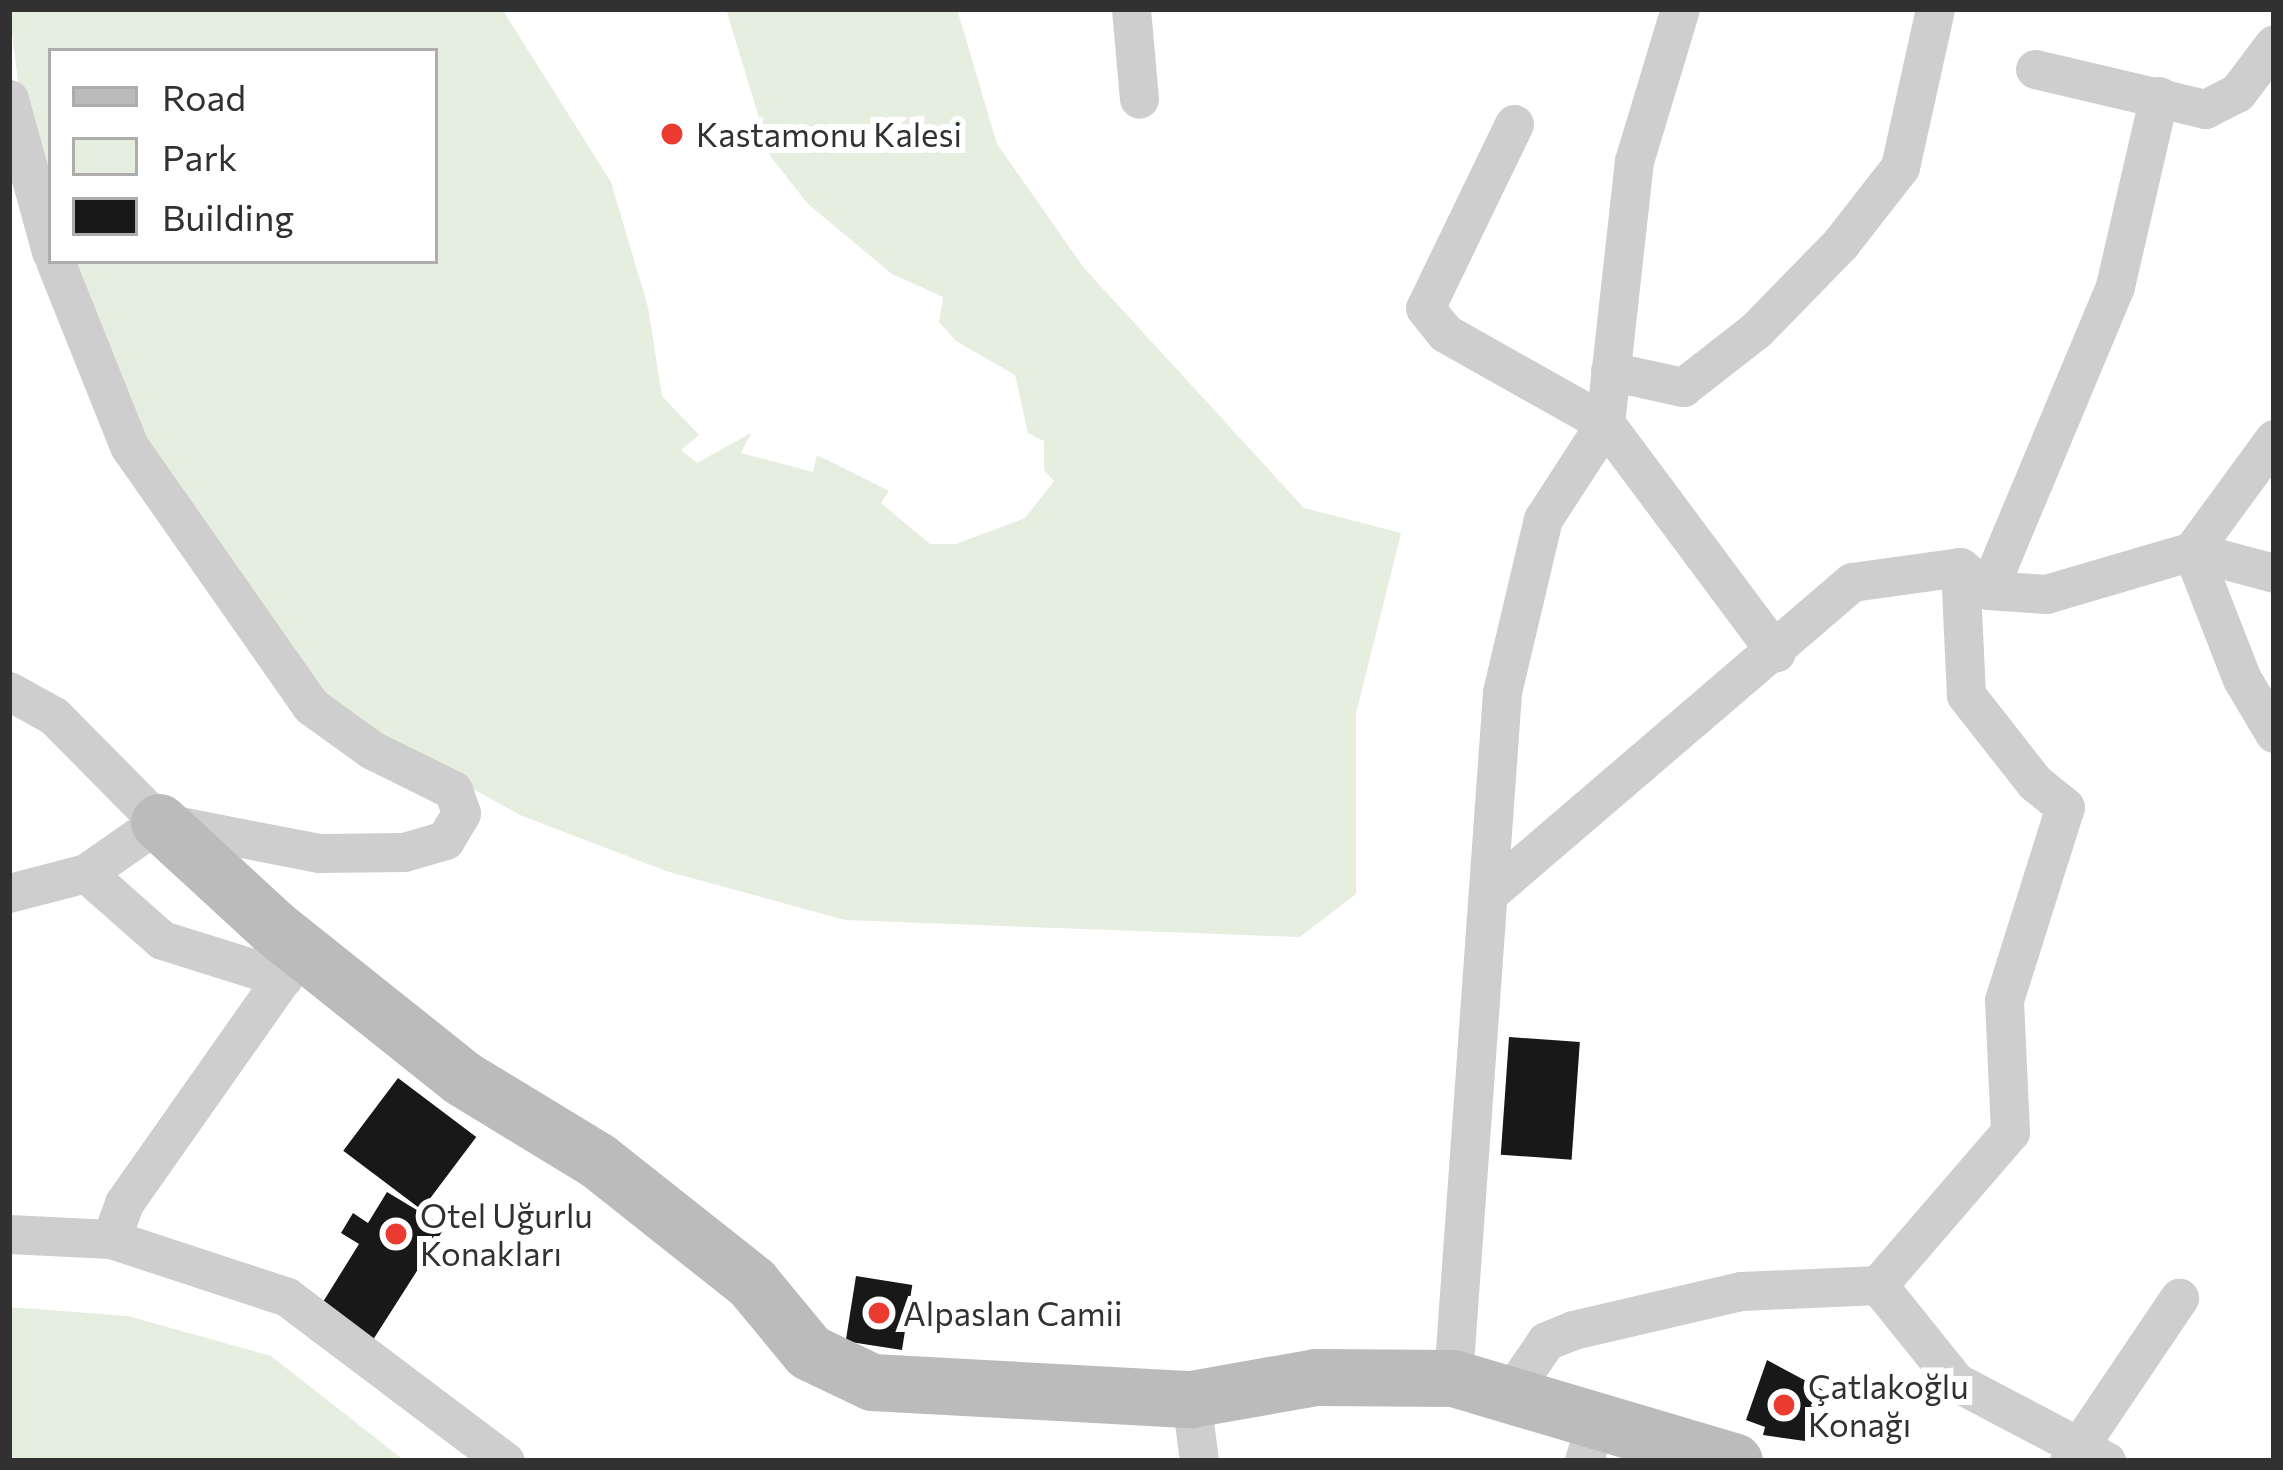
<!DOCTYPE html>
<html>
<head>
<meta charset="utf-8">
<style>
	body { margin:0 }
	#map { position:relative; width:2283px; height:1470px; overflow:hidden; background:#fff; font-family:Commissioner,sans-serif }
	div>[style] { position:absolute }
	.green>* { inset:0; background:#e5eedf }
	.building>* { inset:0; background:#181818; transform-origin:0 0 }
	.minor>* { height:39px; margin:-19.5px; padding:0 19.5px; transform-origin:19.5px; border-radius:19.5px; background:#cecece }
	.secondary>* { height:57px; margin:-28.5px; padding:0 28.5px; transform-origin:28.5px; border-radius:28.5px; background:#bbb }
	.dots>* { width:33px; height:33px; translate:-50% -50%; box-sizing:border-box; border:6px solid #fff; border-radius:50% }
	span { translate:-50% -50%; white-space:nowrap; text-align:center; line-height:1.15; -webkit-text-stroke:12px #fff; paint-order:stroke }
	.poi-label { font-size:33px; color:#313131 }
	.left { translate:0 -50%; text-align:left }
	.frame { position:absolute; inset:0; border:12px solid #313131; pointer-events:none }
	.legend { position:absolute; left:48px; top:48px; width:390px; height:216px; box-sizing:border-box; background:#fff; border:3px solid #adadad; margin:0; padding:15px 21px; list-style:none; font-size:36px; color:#313131 }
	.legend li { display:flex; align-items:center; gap:24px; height:60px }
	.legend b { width:60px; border:3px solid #adadad }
</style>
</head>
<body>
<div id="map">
	<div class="green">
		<div style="clip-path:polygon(9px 9px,502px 9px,611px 182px,648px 307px,662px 396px,699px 435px,681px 450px,697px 463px,751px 433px,741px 453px,813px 472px,817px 455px,889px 491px,881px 503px,930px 544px,956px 544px,1025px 518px,1054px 481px,1044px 470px,1044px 441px,1028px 433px,1015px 375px,956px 341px,939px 322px,943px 297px,892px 274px,808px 204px,771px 157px,726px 9px,957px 9px,997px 144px,1084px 268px,1304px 508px,1401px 533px,1356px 713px,1356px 894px,1300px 937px,845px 920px,666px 871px,520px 815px,350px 720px,225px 590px,163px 496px,64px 261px,435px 261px,435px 51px,51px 51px,51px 224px,26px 146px)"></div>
		<div style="clip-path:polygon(9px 1307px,128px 1316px,271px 1356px,405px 1461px,9px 1461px)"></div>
	</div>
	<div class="building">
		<div style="left:1509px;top:1037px;width:71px;height:118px;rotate:4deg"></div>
		<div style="left:398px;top:1078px;width:98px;height:91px;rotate:37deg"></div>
		<div style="clip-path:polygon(387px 1192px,445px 1227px,371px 1343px,318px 1310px,359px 1244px,341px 1233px,353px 1213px,368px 1223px)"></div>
		<div style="left:856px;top:1276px;width:57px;height:66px;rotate:9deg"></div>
		<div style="clip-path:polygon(1767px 1360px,1823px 1390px,1805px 1441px,1763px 1435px,1765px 1427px,1746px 1420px)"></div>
	</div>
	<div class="minor">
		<div style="left:1131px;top:9px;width:90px;rotate:84.9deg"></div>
		<div style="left:2035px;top:69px;width:175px;rotate:13.2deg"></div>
		<div style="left:2205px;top:109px;width:36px;rotate:-27deg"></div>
		<div style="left:2237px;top:93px;width:61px;rotate:-52.9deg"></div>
		<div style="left:9px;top:99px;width:159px;rotate:74.6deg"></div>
		<div style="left:1514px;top:124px;width:204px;rotate:115.8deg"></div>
		<div style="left:1425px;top:308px;width:32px;rotate:51deg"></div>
		<div style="left:1445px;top:333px;width:184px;rotate:29.4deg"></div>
		<div style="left:1605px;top:423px;width:286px;rotate:53.3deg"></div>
		<div style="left:1610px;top:371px;width:75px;rotate:12.4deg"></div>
		<div style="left:1683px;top:387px;width:93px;rotate:-38deg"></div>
		<div style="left:1756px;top:330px;width:120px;rotate:-45.7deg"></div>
		<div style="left:1840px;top:244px;width:98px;rotate:-52.1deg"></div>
		<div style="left:1900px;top:167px;width:162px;rotate:-77.5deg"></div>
		<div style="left:2274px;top:573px;width:85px;rotate:-165deg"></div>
		<div style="left:2192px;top:551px;width:137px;rotate:68.7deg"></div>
		<div style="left:2242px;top:679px;width:63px;rotate:59.3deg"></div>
		<div style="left:1988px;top:590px;width:329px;rotate:-67.3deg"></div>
		<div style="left:2115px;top:286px;width:195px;rotate:-77deg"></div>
		<div style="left:9px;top:691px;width:51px;rotate:29.1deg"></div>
		<div style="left:54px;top:716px;width:149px;rotate:45.3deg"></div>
		<div style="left:159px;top:822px;width:162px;rotate:11deg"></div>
		<div style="left:318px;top:853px;width:86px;rotate:-0.7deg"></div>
		<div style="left:404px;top:852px;width:43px;rotate:-16.3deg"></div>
		<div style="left:445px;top:840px;width:31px;rotate:-59deg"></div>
		<div style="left:461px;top:813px;width:24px;rotate:-109deg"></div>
		<div style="left:453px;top:790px;width:90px;rotate:-153.7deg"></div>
		<div style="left:372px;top:750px;width:75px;rotate:-144.2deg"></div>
		<div style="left:311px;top:706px;width:317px;rotate:-125deg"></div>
		<div style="left:129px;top:446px;width:199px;rotate:-111.8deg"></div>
		<div style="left:86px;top:873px;width:101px;rotate:41.4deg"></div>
		<div style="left:162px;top:940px;width:127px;rotate:17.4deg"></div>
		<div style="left:9px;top:893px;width:80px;rotate:-14.6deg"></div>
		<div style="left:86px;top:873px;width:89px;rotate:-34.9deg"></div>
		<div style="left:1489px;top:893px;width:478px;rotate:-40.6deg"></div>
		<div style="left:1852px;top:582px;width:109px;rotate:-7.9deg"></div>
		<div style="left:1960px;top:567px;width:36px;rotate:39deg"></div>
		<div style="left:1988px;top:590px;width:58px;rotate:3.9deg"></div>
		<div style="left:2046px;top:594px;width:152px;rotate:-16.4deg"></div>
		<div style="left:2192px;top:551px;width:139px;rotate:-53.8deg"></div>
		<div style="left:9px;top:1234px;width:102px;rotate:2.8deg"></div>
		<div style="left:111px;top:1239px;width:185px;rotate:18.2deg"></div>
		<div style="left:287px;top:1297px;width:273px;rotate:37deg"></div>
		<div style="left:111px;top:1239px;width:38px;rotate:-70deg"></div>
		<div style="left:124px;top:1203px;width:309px;rotate:-54.9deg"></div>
		<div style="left:1878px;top:1285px;width:124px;rotate:51.2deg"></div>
		<div style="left:1956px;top:1382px;width:170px;rotate:27.8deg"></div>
		<div style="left:1453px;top:1378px;width:688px;rotate:-85.91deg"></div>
		<div style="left:1502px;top:692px;width:178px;rotate:-76.7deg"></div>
		<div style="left:1543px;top:519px;width:114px;rotate:-57.1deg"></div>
		<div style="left:1605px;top:423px;width:264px;rotate:-83.7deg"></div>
		<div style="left:1634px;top:161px;width:159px;rotate:-73.2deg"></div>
		<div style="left:1509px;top:1395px;width:65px;rotate:-55.6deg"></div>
		<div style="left:1546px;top:1341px;width:29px;rotate:-22deg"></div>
		<div style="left:1573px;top:1330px;width:172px;rotate:-13.1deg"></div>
		<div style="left:1741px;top:1291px;width:137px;rotate:-2.5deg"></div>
		<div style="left:1878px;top:1285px;width:202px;rotate:-49.2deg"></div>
		<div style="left:2010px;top:1132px;width:132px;rotate:-92.6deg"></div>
		<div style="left:2004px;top:1000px;width:202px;rotate:-72.5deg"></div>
		<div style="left:2065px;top:807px;width:38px;rotate:-141deg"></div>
		<div style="left:2035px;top:783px;width:112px;rotate:-128.1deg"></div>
		<div style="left:1966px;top:695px;width:128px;rotate:-92.7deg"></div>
		<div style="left:1191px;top:1399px;width:63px;rotate:82.6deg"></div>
		<div style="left:1584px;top:1461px;width:41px;rotate:-74.2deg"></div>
		<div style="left:2069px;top:1461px;width:197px;rotate:-56deg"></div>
	</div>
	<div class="secondary">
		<div style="left:159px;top:822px;width:155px;rotate:42.6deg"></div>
		<div style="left:273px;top:927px;width:242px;rotate:38.6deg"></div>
		<div style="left:462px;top:1078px;width:158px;rotate:31.3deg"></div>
		<div style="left:597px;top:1160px;width:198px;rotate:38.4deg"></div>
		<div style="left:752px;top:1283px;width:89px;rotate:50.4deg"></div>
		<div style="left:809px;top:1352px;width:70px;rotate:25.5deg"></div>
		<div style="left:872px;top:1382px;width:319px;rotate:3.1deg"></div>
		<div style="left:1191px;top:1399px;width:127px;rotate:-10deg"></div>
		<div style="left:1316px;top:1377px;width:137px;rotate:0.4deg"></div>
		<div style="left:1453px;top:1378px;width:293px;rotate:16.5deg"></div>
	</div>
	<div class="dots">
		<div style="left:672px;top:134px;background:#eb3b31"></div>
		<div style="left:396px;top:1234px;background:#eb3b31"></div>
		<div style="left:879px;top:1313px;background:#eb3b31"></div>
		<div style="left:1784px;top:1405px;background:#eb3b31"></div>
	</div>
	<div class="poi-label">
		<span class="left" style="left:696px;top:134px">Kastamonu Kalesi</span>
		<span class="left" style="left:420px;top:1234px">Otel Uğurlu<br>Konakları</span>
		<span class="left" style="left:903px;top:1313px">Alpaslan Camii</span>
		<span class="left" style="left:1808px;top:1405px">Çatlakoğlu<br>Konağı</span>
	</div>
	<div class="frame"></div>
	<ul class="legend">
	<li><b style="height:15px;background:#bbb"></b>Road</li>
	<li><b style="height:33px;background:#e5eedf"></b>Park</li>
	<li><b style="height:33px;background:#181818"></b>Building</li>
	</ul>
</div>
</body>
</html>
